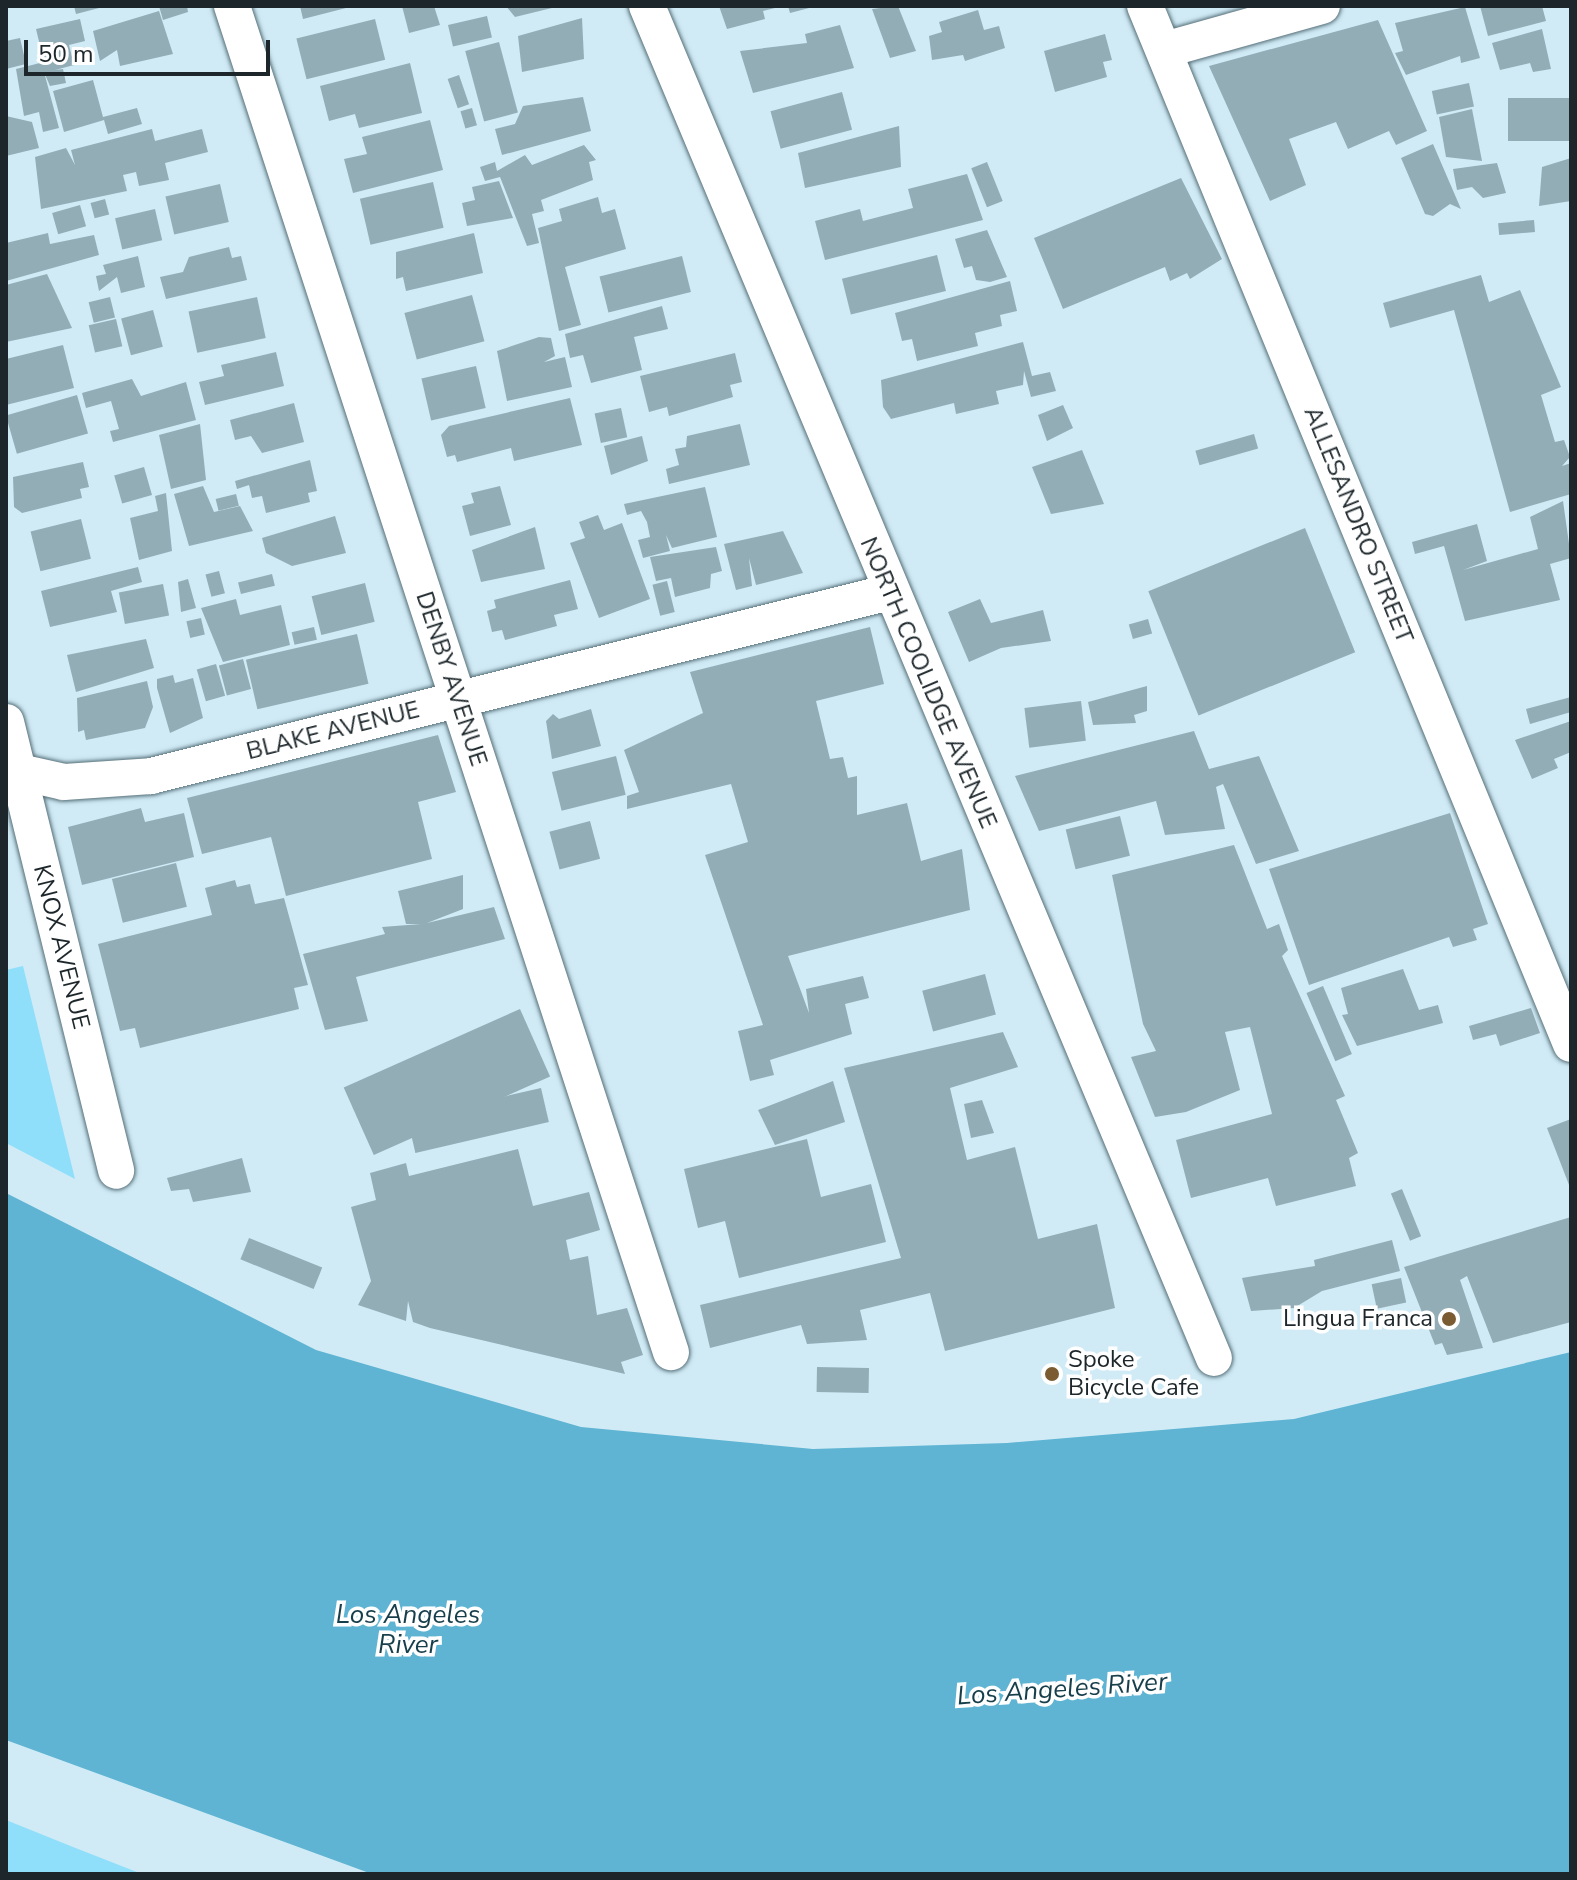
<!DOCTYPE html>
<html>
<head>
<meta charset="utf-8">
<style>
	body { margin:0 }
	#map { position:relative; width:1577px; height:1880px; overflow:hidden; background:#d0ebf6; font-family:"Nunito Sans",sans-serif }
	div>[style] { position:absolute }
	.green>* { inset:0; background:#8fdefa }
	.water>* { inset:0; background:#5eb4d2 }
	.building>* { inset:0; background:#93adb7; transform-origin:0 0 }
	.roads { filter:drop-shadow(0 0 2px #556e77) drop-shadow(0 0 2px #556e77) }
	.minor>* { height:36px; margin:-18px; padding:0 18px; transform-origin:18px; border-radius:18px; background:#fff }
	.dots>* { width:22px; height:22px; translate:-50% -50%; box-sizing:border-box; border:4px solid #fff; border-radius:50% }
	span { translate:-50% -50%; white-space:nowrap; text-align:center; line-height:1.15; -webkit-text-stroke:7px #fff; paint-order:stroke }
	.street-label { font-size:24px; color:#1d272b }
	.poi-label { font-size:24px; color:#1d272b }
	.right { translate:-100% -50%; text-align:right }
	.left { translate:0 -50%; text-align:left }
	.water-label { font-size:26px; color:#163e4b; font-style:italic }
	.frame { position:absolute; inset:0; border:8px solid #1d272b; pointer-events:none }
	.scale { position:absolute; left:24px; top:40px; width:246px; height:36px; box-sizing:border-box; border:4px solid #1d272b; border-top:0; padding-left:10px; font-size:24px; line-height:28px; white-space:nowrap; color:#1d272b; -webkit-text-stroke:6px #fff; paint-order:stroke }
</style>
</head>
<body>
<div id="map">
	<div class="green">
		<div style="clip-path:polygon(23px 966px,75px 1179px,6px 1143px,6px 970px)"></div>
		<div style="clip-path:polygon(6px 1820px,73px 1847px,142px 1874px,6px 1874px)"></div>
	</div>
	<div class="water">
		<div style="clip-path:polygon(6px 1193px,316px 1350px,581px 1427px,813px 1449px,1007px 1443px,1294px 1419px,1571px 1352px,1571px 1874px,372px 1874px,6px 1740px)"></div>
	</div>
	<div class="building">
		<div style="clip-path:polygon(74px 6px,103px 6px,103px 7px,76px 14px)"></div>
		<div style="clip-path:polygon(159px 6px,187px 6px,188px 12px,163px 20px)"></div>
		<div style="clip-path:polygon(300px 6px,350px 6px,350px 7px,303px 19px)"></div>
		<div style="clip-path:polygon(402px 6px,434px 6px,440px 25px,409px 33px)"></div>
		<div style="clip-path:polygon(506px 6px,556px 6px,556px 7px,515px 17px)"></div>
		<div style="clip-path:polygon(719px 6px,778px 6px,779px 7px,763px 11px,765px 19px,727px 29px)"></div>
		<div style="clip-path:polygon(788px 6px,813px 6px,813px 7px,790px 13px)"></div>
		<div style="clip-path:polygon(898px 6px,916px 51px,890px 58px,872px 9px)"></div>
		<div style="clip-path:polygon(1480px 6px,1542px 6px,1546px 21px,1488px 36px)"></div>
		<div style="clip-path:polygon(1465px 7px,1480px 58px,1461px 63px,1460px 56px,1406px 75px,1395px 53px,1403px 51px,1395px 23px)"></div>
		<div style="clip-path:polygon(978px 10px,984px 30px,999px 26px,1005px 48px,965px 61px,963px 55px,932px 60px,929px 36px,942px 32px,939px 22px)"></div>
		<div style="clip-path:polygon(159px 11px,173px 54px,120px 66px,117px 50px,100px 61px,93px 31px)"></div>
		<div style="left:487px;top:16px;width:22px;height:40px;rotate:77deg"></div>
		<div style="clip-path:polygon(582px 18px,584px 59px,522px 72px,518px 36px)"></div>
		<div style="clip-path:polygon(80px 19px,85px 41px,69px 45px,74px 65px,55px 70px,63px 69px,66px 83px,50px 86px,44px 72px,59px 128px,43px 132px,39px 112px,24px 116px,16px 69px,44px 62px,36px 29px)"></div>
		<div style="left:375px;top:19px;width:42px;height:81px;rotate:76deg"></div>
		<div style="clip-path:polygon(1378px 20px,1427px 131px,1396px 145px,1389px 131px,1348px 149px,1336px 122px,1289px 139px,1306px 185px,1270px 201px,1209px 66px)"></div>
		<div style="clip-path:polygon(840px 25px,854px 68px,753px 93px,740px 51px,807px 43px,805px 34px)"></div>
		<div style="clip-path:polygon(1542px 29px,1551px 69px,1533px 72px,1530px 63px,1500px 70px,1492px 43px)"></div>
		<div style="clip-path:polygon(1105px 34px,1112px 60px,1103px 62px,1107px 77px,1055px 92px,1044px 51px)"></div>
		<div style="clip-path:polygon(20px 38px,26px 64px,6px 69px,6px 41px)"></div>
		<div style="left:499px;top:42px;width:73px;height:35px;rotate:75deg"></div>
		<div style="clip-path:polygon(410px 63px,422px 113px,359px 128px,355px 114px,329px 121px,320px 86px)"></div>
		<div style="left:459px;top:75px;width:31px;height:12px;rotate:71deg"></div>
		<div style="clip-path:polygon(93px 80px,103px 117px,137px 108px,142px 124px,108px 134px,104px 120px,64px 132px,53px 91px)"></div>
		<div style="left:1469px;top:83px;width:24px;height:38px;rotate:78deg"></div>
		<div style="left:842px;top:92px;width:39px;height:74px;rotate:75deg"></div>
		<div style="clip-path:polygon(583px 97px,591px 131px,502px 155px,495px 129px,515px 124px,523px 106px)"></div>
		<div style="left:1571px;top:98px;width:43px;height:63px;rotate:90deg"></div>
		<div style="left:472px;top:108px;width:18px;height:12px;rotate:74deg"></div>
		<div style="clip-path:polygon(1472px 109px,1482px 161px,1446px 157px,1439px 117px)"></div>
		<div style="clip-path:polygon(6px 116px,32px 122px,39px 148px,6px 156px)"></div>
		<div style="clip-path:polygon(430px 120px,443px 170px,353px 193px,344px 159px,367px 154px,362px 137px)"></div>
		<div style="clip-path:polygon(899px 126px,901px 167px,805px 188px,798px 153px)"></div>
		<div style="clip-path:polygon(152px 129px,155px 141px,202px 129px,208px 152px,165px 163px,169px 180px,139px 186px,136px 172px,123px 175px,127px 191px,41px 209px,35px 157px,66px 148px,75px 165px,71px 150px)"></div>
		<div style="clip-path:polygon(1433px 144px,1461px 209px,1450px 204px,1433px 216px,1425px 214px,1401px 158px)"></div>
		<div style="clip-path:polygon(584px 145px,596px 160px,589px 162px,593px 180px,541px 200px,544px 211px,532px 214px,539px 243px,527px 246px,500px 177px,485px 181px,480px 167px,495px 162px,497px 171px,525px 155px,532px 165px)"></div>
		<div style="clip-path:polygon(1571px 158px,1571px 201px,1539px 206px,1542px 167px)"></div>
		<div style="left:987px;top:162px;width:42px;height:17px;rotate:68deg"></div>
		<div style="clip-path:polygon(1497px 163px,1506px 193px,1483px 198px,1472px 187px,1457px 190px,1453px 169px)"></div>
		<div style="clip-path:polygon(967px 174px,983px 220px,825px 260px,815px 221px,860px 209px,863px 221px,913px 208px,908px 189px)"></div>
		<div style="clip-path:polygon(1181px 178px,1222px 259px,1190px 279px,1187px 273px,1170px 281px,1165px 267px,1063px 309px,1034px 238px)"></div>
		<div style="clip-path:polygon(499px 181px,513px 218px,467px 226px,462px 203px,475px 200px,472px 187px)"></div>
		<div style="left:433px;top:182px;width:47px;height:75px;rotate:77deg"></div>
		<div style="left:220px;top:184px;width:39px;height:56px;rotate:77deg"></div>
		<div style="clip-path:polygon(598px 197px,602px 213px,615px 209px,626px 249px,565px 267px,581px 325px,559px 331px,538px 228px,562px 221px,559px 209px)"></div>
		<div style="left:105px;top:199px;width:16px;height:15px;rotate:75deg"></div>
		<div style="left:80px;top:205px;width:22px;height:29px;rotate:74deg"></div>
		<div style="left:155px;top:209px;width:32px;height:41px;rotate:77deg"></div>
		<div style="left:1534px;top:220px;width:12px;height:36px;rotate:85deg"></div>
		<div style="clip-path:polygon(987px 230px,1007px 277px,990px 282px,976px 280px,972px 266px,964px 268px,955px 239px)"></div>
		<div style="clip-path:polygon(48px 233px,50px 244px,94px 235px,99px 255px,6px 281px,6px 243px)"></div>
		<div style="clip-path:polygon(474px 233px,483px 273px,406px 291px,403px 277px,396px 279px,396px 252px)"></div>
		<div style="clip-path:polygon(229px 247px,232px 258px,241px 256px,247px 280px,166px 299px,160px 277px,183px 272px,189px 257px)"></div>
		<div style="left:937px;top:255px;width:37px;height:98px;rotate:76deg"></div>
		<div style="clip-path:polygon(138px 256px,145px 287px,121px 293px,117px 277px,99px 291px,96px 276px,106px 274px,103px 265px)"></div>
		<div style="left:682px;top:256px;width:37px;height:85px;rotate:76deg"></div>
		<div style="clip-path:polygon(47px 274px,72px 328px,6px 342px,6px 285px)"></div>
		<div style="clip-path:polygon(1481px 275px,1489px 302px,1520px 290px,1561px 387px,1541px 395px,1555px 442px,1564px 440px,1570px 457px,1562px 466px,1571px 463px,1571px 494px,1510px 512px,1454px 310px,1390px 328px,1383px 303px)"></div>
		<div style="clip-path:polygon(1010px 281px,1017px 311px,1000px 315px,1002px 326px,975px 333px,978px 346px,917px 361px,912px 339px,902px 341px,895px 313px)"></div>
		<div style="left:472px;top:295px;width:48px;height:70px;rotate:75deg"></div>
		<div style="left:110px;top:297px;width:21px;height:22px;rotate:76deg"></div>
		<div style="left:257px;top:297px;width:42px;height:70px;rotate:78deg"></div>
		<div style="clip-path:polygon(662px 306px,668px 329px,634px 337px,642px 370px,591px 383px,583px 355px,570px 358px,565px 334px)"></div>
		<div style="left:153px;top:310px;width:38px;height:33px;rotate:75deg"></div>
		<div style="left:116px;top:319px;width:28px;height:28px;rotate:77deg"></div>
		<div style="clip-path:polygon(539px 337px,551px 338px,555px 356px,544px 362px,565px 357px,572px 387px,507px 401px,497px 351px)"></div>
		<div style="clip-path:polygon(1023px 342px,1032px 376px,1050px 372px,1056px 391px,1031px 397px,1024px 371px,1023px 385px,996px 391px,999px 404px,956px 414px,954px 403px,891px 419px,883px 407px,881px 380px)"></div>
		<div style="clip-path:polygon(63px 345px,74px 388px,6px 405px,6px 359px)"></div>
		<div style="clip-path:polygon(276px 352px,284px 386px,205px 405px,199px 382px,224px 376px,221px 365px)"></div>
		<div style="clip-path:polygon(735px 353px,742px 382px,730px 385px,733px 397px,669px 416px,667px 407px,649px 412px,640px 376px)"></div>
		<div style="left:476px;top:366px;width:43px;height:56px;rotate:77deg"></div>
		<div style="clip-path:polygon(132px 379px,141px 396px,186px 382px,196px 420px,113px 442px,110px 431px,119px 429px,111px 401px,86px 408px,82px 393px)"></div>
		<div style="left:77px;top:395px;width:40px;height:74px;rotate:74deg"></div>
		<div style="clip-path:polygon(570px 398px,582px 445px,514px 461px,511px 448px,457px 462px,455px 455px,447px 457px,441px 435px,449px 426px)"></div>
		<div style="clip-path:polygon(294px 403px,304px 442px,262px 453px,251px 436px,235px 440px,230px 420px)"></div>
		<div style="clip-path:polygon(1063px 405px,1073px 428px,1047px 441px,1038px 415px)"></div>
		<div style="left:621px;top:408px;width:30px;height:27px;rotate:78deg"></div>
		<div style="clip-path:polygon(200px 424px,206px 480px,171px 489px,159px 435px)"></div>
		<div style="clip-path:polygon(740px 424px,750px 465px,669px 484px,666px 469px,679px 465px,675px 449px,686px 447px,687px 436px)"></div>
		<div style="left:1254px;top:434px;width:15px;height:61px;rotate:74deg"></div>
		<div style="clip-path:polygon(642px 436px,648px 461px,611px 475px,604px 446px)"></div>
		<div style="clip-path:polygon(1082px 450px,1104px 504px,1051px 514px,1032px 467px)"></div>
		<div style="clip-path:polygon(310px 460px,317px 491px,308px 493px,310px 502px,266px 513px,262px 496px,252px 498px,249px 485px,237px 489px,235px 481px)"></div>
		<div style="clip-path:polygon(83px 462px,89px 487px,80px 489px,82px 498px,22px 513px,14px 507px,13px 477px)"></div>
		<div style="left:144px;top:467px;width:29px;height:31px;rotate:74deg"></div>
		<div style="clip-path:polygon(203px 486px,214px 512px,240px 506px,253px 531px,189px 546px,174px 494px)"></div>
		<div style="clip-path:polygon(500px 486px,511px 525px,470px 536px,462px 506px,474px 503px,471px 493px)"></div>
		<div style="clip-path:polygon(705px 487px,717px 537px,672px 548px,666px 535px,670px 551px,643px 558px,638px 540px,650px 537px,647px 522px,641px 511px,627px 515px,624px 504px)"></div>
		<div style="clip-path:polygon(166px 493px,172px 551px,139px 560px,130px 518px,158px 511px,155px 496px)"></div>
		<div style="left:236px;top:494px;width:12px;height:21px;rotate:76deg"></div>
		<div style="clip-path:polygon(1563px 501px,1571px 558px,1550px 564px,1560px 600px,1465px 621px,1444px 546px,1415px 554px,1412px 542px,1477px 524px,1487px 561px,1463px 570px,1538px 549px,1530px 517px)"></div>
		<div style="clip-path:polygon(598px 515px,604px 530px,622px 523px,650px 599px,599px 618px,570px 543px,585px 538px,579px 522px)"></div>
		<div style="clip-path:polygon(335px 516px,346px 553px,292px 566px,266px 553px,262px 538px)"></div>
		<div style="left:81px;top:519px;width:41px;height:52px;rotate:76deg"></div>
		<div style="clip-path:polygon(535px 527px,545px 569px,481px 582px,472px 550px)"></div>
		<div style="left:1305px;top:528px;width:134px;height:169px;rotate:68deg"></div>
		<div style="clip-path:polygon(783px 531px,803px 573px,756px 585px,749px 558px,752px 586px,736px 590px,724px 544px)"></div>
		<div style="clip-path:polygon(716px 547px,722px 571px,711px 574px,710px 588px,675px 597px,671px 578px,656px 581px,650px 557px)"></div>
		<div style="clip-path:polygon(138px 567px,142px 582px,111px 591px,117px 612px,50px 627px,41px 591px)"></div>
		<div style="left:219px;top:571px;width:23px;height:14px;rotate:75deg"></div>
		<div style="left:272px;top:574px;width:12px;height:35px;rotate:76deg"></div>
		<div style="clip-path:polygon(188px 579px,196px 608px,181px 612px,178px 582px)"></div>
		<div style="clip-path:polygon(570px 580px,578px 609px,554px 615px,557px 626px,505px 640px,502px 630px,492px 632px,487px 611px,496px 608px,494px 600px)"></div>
		<div style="left:667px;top:581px;width:32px;height:15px;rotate:76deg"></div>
		<div style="left:365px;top:583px;width:40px;height:55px;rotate:76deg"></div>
		<div style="left:163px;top:584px;width:32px;height:45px;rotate:79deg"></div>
		<div style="clip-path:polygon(236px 599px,240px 615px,281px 605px,290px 645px,223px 662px,201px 608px)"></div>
		<div style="clip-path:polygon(980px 599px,991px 623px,1043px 610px,1051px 641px,1001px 648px,969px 662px,948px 612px)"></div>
		<div style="left:201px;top:618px;width:17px;height:15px;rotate:77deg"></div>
		<div style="left:1148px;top:619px;width:15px;height:20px;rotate:74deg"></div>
		<div style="left:314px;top:627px;width:13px;height:23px;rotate:77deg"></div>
		<div style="clip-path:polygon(870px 627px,884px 684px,816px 701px,830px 759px,843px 757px,848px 778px,857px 776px,857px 815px,907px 803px,921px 861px,962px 849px,970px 910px,788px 956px,809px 1013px,806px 989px,863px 976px,869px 998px,845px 1004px,852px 1034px,770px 1060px,774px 1075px,750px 1081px,738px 1031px,763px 1025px,705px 855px,748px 842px,731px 784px,627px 809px,627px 796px,639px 792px,624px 750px,703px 713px,690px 672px)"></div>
		<div style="left:357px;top:634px;width:51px;height:114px;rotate:77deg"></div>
		<div style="clip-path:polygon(146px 639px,154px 668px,76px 692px,67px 655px)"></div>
		<div style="left:243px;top:659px;width:31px;height:25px;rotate:75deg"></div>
		<div style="left:216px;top:664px;width:33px;height:20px;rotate:74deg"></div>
		<div style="clip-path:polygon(173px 675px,175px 683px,193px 678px,203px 718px,170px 733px,157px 688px,157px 679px)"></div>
		<div style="clip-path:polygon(147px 681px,153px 707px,145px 728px,86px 740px,84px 730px,78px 732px,77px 698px)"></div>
		<div style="clip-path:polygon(1147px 686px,1147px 711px,1134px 715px,1136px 723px,1093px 725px,1088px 702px)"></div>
		<div style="clip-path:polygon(1571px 697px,1571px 712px,1530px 724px,1526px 709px)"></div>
		<div style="left:1081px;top:701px;width:40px;height:57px;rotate:83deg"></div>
		<div style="clip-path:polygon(591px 709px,601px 746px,552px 759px,546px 721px,553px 714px,559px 719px)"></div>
		<div style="clip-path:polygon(1571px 721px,1571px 752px,1554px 759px,1558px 768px,1532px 779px,1515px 740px)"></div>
		<div style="clip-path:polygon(1194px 731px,1209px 769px,1259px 756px,1299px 851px,1256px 864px,1223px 784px,1216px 787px,1225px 829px,1165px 835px,1156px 801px,1039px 831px,1015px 776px)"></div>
		<div style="clip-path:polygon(438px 735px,456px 792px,418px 802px,432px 859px,286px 896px,271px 837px,202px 854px,187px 798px)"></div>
		<div style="left:616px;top:756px;width:40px;height:66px;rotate:76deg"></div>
		<div style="clip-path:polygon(141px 808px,145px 822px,184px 813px,194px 857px,82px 885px,68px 827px)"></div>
		<div style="clip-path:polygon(1450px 813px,1488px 924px,1473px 929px,1477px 940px,1453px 947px,1449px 937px,1309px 985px,1269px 869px)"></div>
		<div style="left:1120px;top:816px;width:41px;height:56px;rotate:76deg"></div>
		<div style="left:590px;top:821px;width:39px;height:42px;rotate:75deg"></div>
		<div style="clip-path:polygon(1234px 845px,1267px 929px,1279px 924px,1288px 950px,1282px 956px,1345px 1096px,1336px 1100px,1358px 1153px,1349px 1158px,1356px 1186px,1276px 1206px,1268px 1178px,1191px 1198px,1176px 1140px,1272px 1114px,1250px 1027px,1225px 1032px,1240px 1090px,1186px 1112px,1155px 1117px,1131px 1057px,1156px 1051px,1143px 1024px,1112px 875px)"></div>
		<div style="left:176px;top:863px;width:45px;height:66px;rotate:76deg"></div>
		<div style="clip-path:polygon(463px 875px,463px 909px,427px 923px,494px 907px,505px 939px,356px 977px,368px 1021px,325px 1030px,303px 954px,385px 934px,382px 927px,421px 924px,406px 924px,398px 891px)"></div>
		<div style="clip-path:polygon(235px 880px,237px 887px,250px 884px,255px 904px,284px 898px,308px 985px,294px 988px,299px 1009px,140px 1048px,135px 1028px,120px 1031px,98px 944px,212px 915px,205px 888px)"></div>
		<div style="clip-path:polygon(1403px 969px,1419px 1010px,1438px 1005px,1443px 1023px,1357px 1046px,1342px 1015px,1348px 1014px,1341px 988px)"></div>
		<div style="left:985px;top:974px;width:42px;height:65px;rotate:75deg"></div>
		<div style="left:1323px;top:986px;width:74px;height:18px;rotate:67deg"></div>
		<div style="clip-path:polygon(1531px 1008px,1540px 1033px,1500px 1046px,1496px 1034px,1473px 1040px,1469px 1026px)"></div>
		<div style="left:520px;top:1009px;width:74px;height:193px;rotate:66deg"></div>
		<div style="clip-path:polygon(1003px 1032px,1018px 1067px,950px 1088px,967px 1160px,1015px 1147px,1038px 1239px,1097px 1224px,1115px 1308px,945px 1351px,930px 1293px,860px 1310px,867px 1340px,807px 1344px,801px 1325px,710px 1348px,700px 1305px,901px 1258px,844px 1068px)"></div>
		<div style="clip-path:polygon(833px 1081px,845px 1122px,775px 1145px,758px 1110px)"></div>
		<div style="left:541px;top:1088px;width:35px;height:137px;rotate:77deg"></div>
		<div style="clip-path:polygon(982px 1100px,994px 1133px,971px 1138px,964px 1104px)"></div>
		<div style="clip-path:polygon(1571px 1119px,1571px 1190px,1547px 1128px)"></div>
		<div style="clip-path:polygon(807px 1139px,821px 1197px,871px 1184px,886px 1242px,739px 1278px,725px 1221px,698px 1228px,684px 1169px)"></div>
		<div style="clip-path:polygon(518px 1149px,533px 1206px,589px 1192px,600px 1230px,566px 1240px,570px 1260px,588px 1256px,597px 1315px,627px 1308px,643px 1355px,621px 1362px,625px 1374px,430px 1328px,413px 1322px,408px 1301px,406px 1321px,358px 1305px,371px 1281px,351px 1207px,376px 1200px,370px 1173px,406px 1163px,409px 1176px)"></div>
		<div style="clip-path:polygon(242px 1158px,251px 1192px,193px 1202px,189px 1189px,171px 1191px,167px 1178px)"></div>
		<div style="left:1402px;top:1189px;width:51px;height:12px;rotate:68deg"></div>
		<div style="clip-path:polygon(1571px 1217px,1571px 1322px,1493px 1343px,1467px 1276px,1460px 1280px,1483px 1348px,1447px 1355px,1442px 1343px,1435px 1345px,1404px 1267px)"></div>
		<div style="left:249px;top:1238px;width:79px;height:23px;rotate:22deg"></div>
		<div style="clip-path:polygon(1392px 1240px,1400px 1271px,1322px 1291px,1294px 1308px,1251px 1311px,1242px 1278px,1315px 1266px,1314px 1260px)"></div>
		<div style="left:1401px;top:1278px;width:25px;height:30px;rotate:78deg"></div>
		<div style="left:817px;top:1367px;width:52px;height:25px;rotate:1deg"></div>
	</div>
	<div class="roads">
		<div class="minor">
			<div style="left:232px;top:6px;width:1416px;rotate:71.94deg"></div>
			<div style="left:647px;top:6px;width:1466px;rotate:67.25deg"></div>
			<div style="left:1145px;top:6px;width:1122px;rotate:67.69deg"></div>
			<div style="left:1164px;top:50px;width:164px;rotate:-15.6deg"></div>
			<div style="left:6px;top:722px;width:462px;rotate:76.2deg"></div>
			<div style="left:6px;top:769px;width:59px;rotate:12.6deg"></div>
			<div style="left:64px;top:782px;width:87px;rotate:-3.9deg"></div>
			<div style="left:151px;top:776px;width:762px;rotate:-13.98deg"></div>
		</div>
	</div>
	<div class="dots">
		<div style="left:1449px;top:1319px;background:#7b5b31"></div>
		<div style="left:1052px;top:1374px;background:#7b5b31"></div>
	</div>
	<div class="street-label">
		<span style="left:1358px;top:525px;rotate:68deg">ALLESANDRO STREET</span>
		<span style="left:451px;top:679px;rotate:72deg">DENBY AVENUE</span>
		<span style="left:928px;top:683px;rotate:67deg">NORTH COOLIDGE AVENUE</span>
		<span style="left:333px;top:731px;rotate:-14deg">BLAKE AVENUE</span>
		<span style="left:61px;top:947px;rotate:76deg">KNOX AVENUE</span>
	</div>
	<div class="poi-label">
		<span class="right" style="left:1433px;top:1319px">Lingua Franca</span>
		<span class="left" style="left:1068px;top:1374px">Spoke<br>Bicycle Cafe</span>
	</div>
	<div class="water-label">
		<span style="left:408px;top:1630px">Los Angeles<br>River</span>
		<span style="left:1062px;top:1689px;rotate:-4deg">Los Angeles River</span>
	</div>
	<div class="frame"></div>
	<div class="scale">50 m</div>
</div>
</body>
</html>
